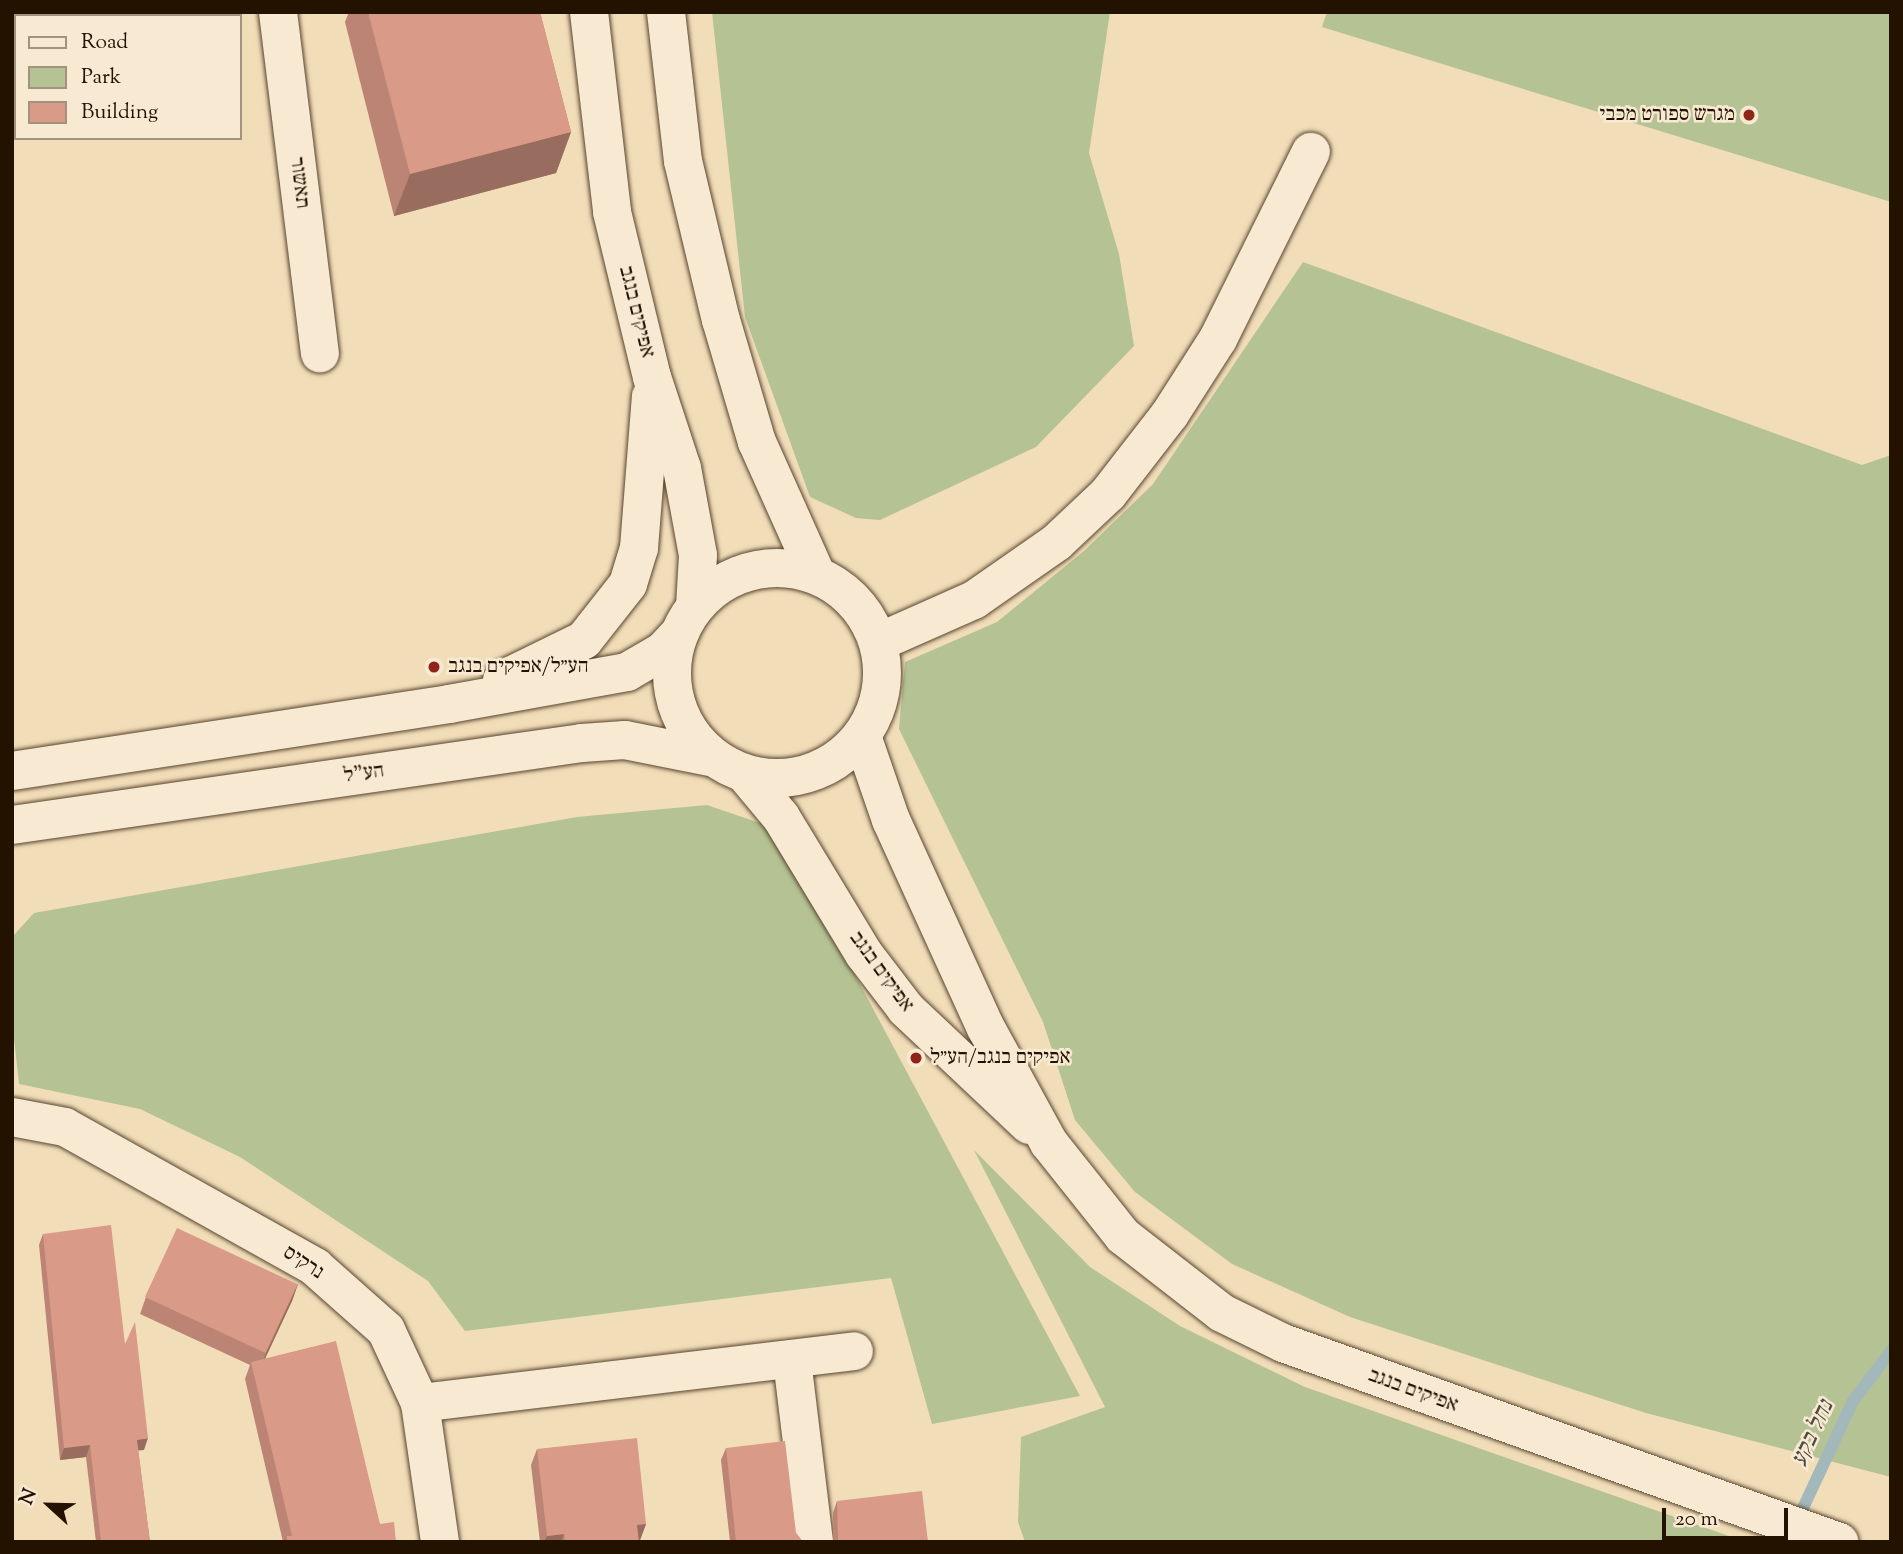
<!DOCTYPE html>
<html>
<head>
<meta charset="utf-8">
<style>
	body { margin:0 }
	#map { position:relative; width:1903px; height:1554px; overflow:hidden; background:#f2ddb9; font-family:"Sorts Mill Goudy","Frank Ruhl Libre",serif }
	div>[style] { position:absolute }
	.green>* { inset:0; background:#b5c293 }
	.stream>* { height:12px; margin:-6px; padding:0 6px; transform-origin:6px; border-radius:6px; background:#a2b8bb }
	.roads { filter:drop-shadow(0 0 2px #58452e) drop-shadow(0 0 2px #58452e) }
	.minor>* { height:38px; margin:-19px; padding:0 19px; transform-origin:19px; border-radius:19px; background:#f7e9d2 }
	.minor>.ring { margin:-19px; padding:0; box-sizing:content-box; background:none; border:38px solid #f7e9d2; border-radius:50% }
	.wall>* { inset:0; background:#bb8474 }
	.shaded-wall>* { inset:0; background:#986c5e }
	.building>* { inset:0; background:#d99a87; transform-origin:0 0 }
	.dots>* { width:19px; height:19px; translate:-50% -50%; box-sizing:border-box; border:4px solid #f7e9d2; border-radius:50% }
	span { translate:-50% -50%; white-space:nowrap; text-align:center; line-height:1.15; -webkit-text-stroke:5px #f7e9d2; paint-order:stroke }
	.poi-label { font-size:21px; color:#241200 }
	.right { translate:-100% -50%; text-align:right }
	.left { translate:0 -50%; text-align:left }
	.street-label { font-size:21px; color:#241200 }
	.water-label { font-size:23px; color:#504c41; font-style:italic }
	.frame { position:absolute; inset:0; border:14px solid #241200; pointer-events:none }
	.legend { position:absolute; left:14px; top:14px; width:228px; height:126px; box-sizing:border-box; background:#f7e9d2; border:2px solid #a3937e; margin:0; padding:9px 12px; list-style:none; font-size:21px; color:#241200 }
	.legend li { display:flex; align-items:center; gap:14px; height:35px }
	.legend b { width:35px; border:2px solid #a3937e }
	.north { position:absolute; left:14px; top:1470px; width:70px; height:70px; -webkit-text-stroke:5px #f7e9d2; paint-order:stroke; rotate:292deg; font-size:19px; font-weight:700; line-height:28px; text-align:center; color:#241200 }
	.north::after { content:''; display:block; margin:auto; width:24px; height:32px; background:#241200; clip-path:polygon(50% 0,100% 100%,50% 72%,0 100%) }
	.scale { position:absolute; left:1662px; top:1508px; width:126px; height:32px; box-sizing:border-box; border:4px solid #241200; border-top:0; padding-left:9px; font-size:21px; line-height:24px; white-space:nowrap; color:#241200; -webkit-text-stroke:5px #f7e9d2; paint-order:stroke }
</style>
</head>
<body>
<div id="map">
	<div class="green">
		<div style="clip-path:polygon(712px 12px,1110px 12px,1089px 153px,1119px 254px,1134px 346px,1036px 447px,880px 520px,856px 518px,810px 497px,745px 317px)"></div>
		<div style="clip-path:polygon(1327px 12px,1891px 12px,1891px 202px,1322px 27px)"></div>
		<div style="clip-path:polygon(1303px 262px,1862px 465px,1891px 455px,1891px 1477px,1646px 1413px,1350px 1317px,1232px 1264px,1135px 1192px,1075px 1120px,1043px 1022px,899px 729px,905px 662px,997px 622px,1084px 551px,1153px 484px)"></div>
		<div style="clip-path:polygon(707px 805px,768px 826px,808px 887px,1080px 1396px,932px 1424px,891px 1278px,465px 1331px,428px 1281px,240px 1157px,140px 1109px,19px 1084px,12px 1019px,12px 937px,34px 913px,577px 817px)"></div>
		<div style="clip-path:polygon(974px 1150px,1090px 1267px,1180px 1326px,1305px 1387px,1746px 1542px,1025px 1542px,1018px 1522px,1021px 1437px,1105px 1407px)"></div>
	</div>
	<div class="stream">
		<div style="left:1797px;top:1521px;width:132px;rotate:-65deg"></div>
		<div style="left:1853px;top:1401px;width:63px;rotate:-52.8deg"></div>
	</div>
	<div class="roads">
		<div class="minor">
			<div style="left:278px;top:12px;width:344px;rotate:83deg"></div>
			<div style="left:589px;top:12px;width:201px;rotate:83.4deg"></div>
			<div style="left:612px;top:212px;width:170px;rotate:76.4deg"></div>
			<div style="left:652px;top:377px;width:96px;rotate:71.8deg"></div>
			<div style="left:682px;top:468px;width:88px;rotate:79.6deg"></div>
			<div style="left:698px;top:555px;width:52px;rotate:93.3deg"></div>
			<div style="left:666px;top:12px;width:150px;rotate:83.5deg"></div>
			<div style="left:683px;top:161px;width:163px;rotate:76.6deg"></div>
			<div style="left:721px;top:320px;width:127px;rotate:73.6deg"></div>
			<div style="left:757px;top:442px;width:145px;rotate:65.9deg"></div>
			<div class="ring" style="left:672px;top:568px;width:172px;height:172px"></div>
			<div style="left:879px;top:642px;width:104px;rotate:-23.9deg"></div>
			<div style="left:974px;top:600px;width:101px;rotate:-34.9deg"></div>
			<div style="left:1057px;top:542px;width:70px;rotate:-43.3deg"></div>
			<div style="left:1108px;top:494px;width:101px;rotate:-52.2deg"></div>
			<div style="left:1170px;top:414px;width:89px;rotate:-57.4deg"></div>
			<div style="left:1218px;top:339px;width:209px;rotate:-63.6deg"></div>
			<div style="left:502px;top:680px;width:91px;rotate:-26deg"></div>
			<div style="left:584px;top:640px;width:71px;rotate:-51.8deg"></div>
			<div style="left:628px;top:584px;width:38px;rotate:-73deg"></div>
			<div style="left:639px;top:548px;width:152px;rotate:-85.5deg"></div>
			<div style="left:862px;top:736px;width:89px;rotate:71deg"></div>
			<div style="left:891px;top:820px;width:229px;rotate:65.5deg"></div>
			<div style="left:986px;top:1028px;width:131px;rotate:61.3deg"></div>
			<div style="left:1049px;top:1143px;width:119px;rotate:51.5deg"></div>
			<div style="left:1123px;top:1236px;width:125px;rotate:37.9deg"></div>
			<div style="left:1222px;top:1313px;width:68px;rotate:26.2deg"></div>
			<div style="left:1283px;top:1343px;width:591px;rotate:19.69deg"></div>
			<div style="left:12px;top:771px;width:442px;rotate:-8.7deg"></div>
			<div style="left:449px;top:704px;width:181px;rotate:-10.2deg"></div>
			<div style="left:627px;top:672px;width:42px;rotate:-30.3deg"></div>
			<div style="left:663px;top:651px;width:25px;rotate:-47deg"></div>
			<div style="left:745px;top:774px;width:56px;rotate:50.1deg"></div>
			<div style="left:781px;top:817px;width:160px;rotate:58.8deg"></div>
			<div style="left:864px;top:954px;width:69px;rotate:52.6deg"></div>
			<div style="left:906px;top:1009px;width:169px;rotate:43.3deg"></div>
			<div style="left:12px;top:825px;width:576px;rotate:-8.19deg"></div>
			<div style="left:582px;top:743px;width:43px;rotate:-4deg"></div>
			<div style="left:625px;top:740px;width:91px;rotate:11.4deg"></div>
			<div style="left:12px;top:1117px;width:54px;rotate:10.7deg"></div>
			<div style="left:65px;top:1127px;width:287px;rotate:29.2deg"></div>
			<div style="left:315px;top:1267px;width:95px;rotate:41.6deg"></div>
			<div style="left:386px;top:1330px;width:81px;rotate:65deg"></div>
			<div style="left:420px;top:1403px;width:140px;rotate:81.8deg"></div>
			<div style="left:792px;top:1360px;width:183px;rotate:83.1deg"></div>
			<div style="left:420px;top:1403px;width:437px;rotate:-6.8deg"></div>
		</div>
	</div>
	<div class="wall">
		<div style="clip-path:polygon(349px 12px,540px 12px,571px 132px,556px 173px,394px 216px,345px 22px)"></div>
		<div style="clip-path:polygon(43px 1234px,125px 1344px,144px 1450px,138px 1450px,150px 1542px,96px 1542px,86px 1457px,60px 1460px,39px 1245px)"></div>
		<div style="clip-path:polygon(298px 1284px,292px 1301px,265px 1359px,380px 1524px,396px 1542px,283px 1542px,245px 1379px,250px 1365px,140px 1314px,146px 1297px)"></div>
		<div style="clip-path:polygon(726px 1448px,796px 1533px,803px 1542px,730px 1542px,721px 1460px)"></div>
		<div style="clip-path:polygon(537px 1449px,646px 1524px,640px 1540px,638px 1540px,639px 1542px,540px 1542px,531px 1465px)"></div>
		<div style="clip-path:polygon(837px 1501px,928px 1542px,833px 1542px,833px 1513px)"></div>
	</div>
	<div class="shaded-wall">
		<div style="clip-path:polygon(571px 132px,556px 173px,394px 216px,410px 174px)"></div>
		<div style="clip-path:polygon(298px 1284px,292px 1301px,260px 1369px,266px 1353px)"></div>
		<div style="clip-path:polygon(148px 1438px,144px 1450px,133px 1451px,137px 1440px)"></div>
		<div style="clip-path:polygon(90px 1445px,86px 1457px,60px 1460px,64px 1448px)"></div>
		<div style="clip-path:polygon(646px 1524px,640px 1540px,631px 1541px,637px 1525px)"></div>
		<div style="clip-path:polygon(564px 1534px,561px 1542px,544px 1542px,547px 1536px)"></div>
	</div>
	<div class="building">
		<div style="clip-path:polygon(368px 12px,540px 12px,571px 132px,410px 174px)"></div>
		<div style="clip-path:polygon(111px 1225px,125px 1344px,135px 1322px,148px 1438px,137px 1440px,150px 1542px,101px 1542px,90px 1445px,64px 1448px,43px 1234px)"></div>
		<div style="left:177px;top:1228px;width:133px;height:76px;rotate:25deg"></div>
		<div style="clip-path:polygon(336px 1341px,380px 1524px,394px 1522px,396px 1542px,287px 1542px,287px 1536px,292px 1536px,251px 1362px)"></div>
		<div style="clip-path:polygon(637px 1438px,646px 1524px,637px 1525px,639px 1542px,565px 1542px,564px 1534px,547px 1536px,537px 1449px)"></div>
		<div style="clip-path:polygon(785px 1441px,796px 1533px,803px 1542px,736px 1542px,726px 1448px)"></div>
		<div style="clip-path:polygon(922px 1491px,928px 1542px,835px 1542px,838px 1540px,837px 1501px)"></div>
	</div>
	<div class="dots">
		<div style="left:1749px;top:115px;background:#8f2418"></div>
		<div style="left:434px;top:667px;background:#8f2418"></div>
		<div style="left:916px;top:1058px;background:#8f2418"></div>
	</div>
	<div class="poi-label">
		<span class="right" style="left:1735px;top:115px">מגרש ספורט מכבי</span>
		<span class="left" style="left:448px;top:667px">הע״ל/אפיקים בנגב</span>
		<span class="left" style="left:930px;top:1058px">אפיקים בנגב/הע״ל</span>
	</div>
	<div class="street-label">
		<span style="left:299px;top:183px;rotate:83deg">תאשור</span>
		<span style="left:636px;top:312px;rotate:76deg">אפיקים בנגב</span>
		<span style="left:364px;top:774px;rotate:-8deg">הע"ל</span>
		<span style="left:881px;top:972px;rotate:54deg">אפיקים בנגב</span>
		<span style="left:303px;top:1263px;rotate:33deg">נרקיס</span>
		<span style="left:1413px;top:1391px;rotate:20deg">אפיקים בנגב</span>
	</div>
	<div class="water-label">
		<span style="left:1814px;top:1434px;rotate:-65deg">נחל בקע</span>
	</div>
	<div class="frame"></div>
	<ul class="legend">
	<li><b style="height:9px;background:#f7e9d2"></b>Road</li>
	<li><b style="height:19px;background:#b5c293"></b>Park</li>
	<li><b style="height:19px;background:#d99a87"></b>Building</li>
	</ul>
	<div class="north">N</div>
	<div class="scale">20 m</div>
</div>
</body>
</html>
